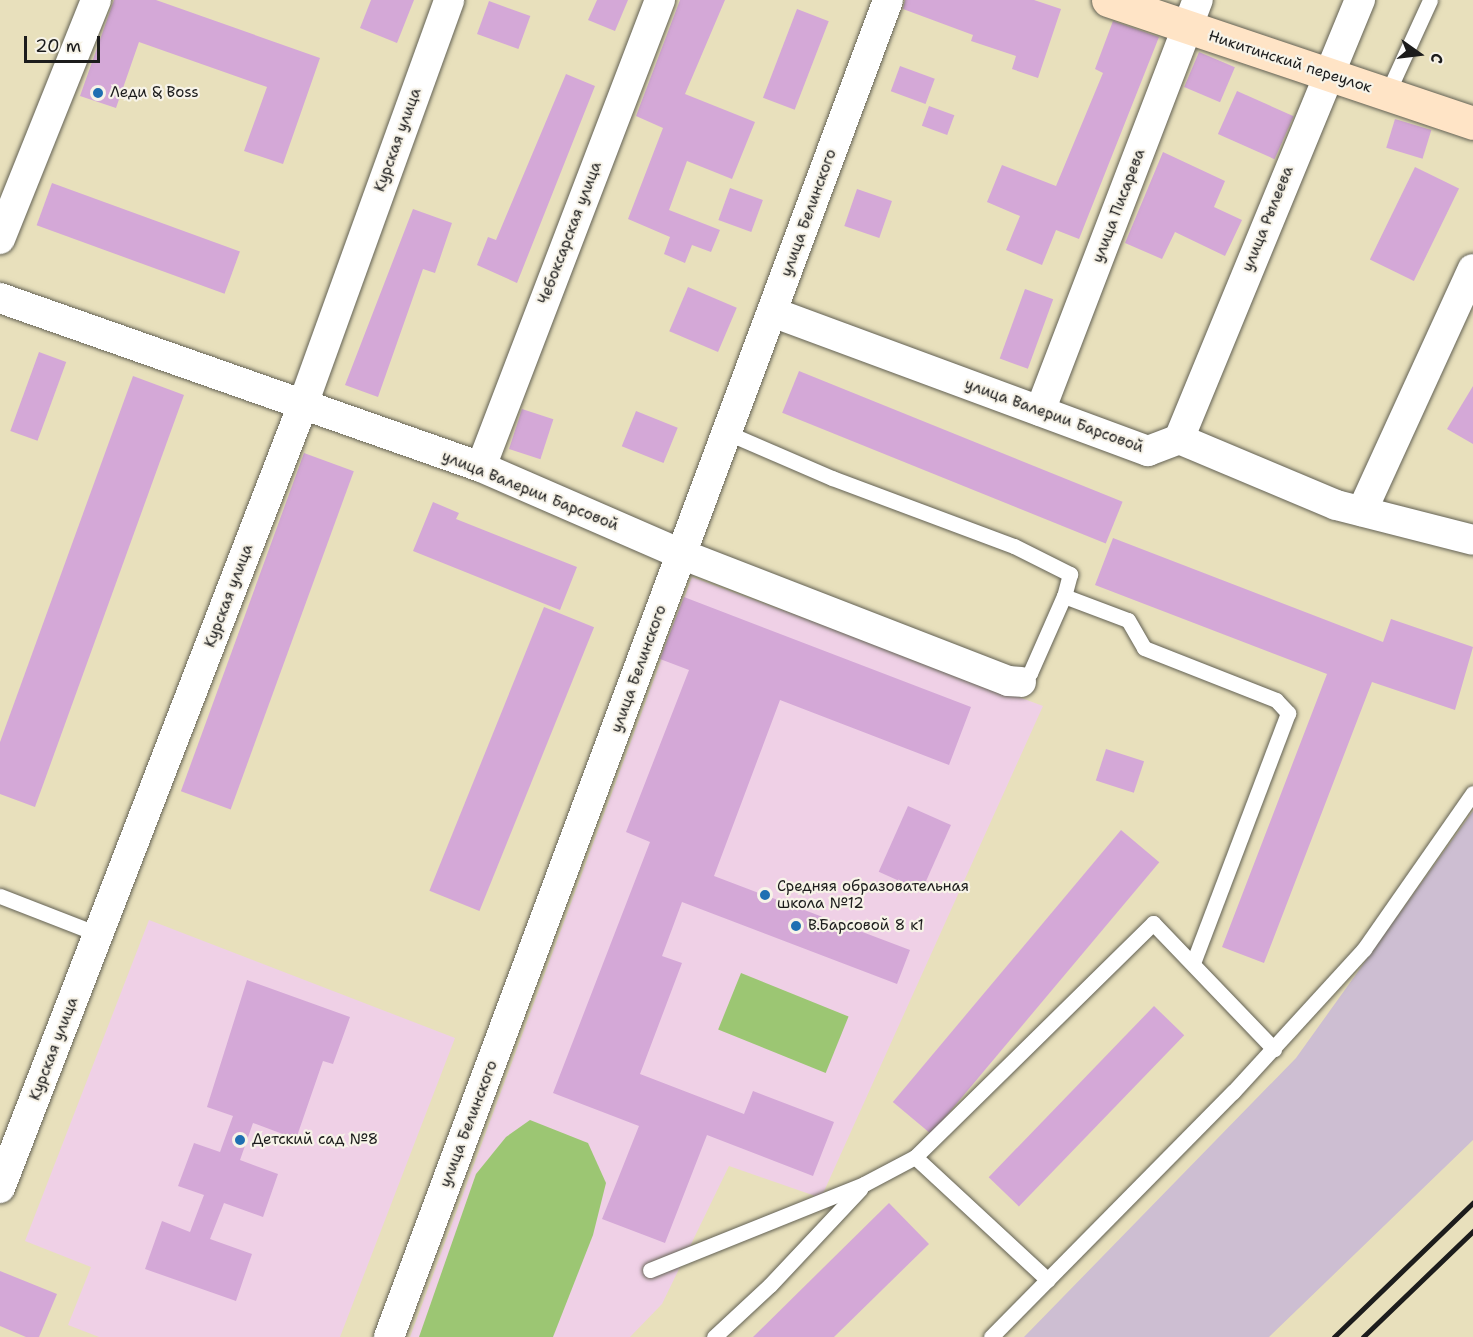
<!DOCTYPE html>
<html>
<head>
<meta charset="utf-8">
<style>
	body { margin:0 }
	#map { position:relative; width:1473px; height:1337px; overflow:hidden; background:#e8e0bc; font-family:"Shantell Sans",sans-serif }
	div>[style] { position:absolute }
	.built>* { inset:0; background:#efd0e6 }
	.industrial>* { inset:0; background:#cdbed2 }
	.green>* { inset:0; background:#9cc673; transform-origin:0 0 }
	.building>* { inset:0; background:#d4a8d7; transform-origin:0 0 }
	.roads { filter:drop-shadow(0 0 2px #636154) drop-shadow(0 0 2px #636154) }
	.lane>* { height:15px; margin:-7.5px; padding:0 7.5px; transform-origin:7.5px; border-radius:7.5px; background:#fff }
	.street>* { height:30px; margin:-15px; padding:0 15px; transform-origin:15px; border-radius:15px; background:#fff }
	.secondary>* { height:33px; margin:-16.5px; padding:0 16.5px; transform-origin:16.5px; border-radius:16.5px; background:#ffe4c6 }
	.rail>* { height:4.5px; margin:-2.25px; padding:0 2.25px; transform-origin:2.25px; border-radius:2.25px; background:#1c1c1c }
	.dots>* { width:16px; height:16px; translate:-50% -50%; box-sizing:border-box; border:3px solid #f7f3e8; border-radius:50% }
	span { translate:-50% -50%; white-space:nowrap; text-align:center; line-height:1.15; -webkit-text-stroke:4.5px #f7f3e8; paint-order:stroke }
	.street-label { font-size:15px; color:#1c1c1c }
	.poi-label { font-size:15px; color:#1c1c1c }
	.left { translate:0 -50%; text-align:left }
	.north { position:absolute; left:1389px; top:24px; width:60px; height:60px; -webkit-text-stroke:4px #f7f3e8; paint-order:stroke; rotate:104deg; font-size:16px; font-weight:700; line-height:24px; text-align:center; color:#1c1c1c }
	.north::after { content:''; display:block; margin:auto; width:21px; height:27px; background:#1c1c1c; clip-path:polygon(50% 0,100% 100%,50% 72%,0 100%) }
	.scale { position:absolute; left:24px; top:36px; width:76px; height:27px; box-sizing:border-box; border:3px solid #1c1c1c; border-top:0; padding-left:8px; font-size:18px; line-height:21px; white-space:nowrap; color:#1c1c1c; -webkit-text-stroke:4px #f7f3e8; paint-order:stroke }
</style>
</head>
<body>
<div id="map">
	<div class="built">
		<div style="clip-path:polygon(692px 577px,1043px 706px,821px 1198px,729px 1166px,662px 1304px,630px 1337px,410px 1337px)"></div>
		<div style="clip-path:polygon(149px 920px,455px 1038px,340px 1337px,99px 1337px,68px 1325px,91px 1267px,25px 1241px)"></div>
	</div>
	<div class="industrial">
		<div style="clip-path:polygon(1473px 811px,1473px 1140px,1269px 1337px,1024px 1337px,1296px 1058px)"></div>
	</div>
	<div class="green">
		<div style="left:741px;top:973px;width:116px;height:61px;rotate:22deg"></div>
		<div style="clip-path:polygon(530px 1120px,588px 1143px,606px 1183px,593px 1235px,553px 1337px,419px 1337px,476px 1174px,506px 1137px)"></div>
	</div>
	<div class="building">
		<div style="clip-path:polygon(114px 0,156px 0,320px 58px,283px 164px,244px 151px,267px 87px,139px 42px,116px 108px,80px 96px)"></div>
		<div style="clip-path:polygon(371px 0,414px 0,397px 43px,360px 28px)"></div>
		<div style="clip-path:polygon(597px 0,628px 0,615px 31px,588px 20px)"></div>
		<div style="clip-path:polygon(680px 0,725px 0,685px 94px,755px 122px,732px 179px,687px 161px,669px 210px,720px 230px,711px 252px,692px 245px,685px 263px,664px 254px,670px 237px,628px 219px,663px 128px,636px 116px)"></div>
		<div style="clip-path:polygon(905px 0,1034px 0,1061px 9px,1038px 78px,1012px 69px,1016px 56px,971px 41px,973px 35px,903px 9px)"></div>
		<div style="left:489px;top:1px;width:44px;height:35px;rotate:20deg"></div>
		<div style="left:797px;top:9px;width:34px;height:95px;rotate:21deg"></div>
		<div style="clip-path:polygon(1113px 21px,1159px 37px,1079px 239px,1056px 230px,1042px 265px,1006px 250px,1020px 216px,987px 202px,1002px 165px,1056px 186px,1103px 73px,1095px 69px)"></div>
		<div style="left:1199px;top:52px;width:39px;height:38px;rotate:23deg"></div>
		<div style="left:900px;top:66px;width:37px;height:27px;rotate:20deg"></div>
		<div style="clip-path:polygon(566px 74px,595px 86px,517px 283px,477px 265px,488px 237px,496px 240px)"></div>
		<div style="left:1237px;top:91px;width:62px;height:47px;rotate:24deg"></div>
		<div style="left:929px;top:106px;width:27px;height:21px;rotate:20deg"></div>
		<div style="left:1395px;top:119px;width:38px;height:30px;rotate:17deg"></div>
		<div style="clip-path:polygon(1163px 152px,1225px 181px,1214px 207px,1242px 220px,1225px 256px,1175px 232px,1162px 259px,1125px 243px)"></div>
		<div style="left:1415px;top:167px;width:49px;height:103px;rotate:26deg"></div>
		<div style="left:52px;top:183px;width:200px;height:45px;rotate:20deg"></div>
		<div style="left:730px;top:188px;width:35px;height:34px;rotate:20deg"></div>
		<div style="left:857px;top:189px;width:37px;height:39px;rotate:19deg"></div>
		<div style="clip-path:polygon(413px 209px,452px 223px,435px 273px,423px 269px,378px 397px,345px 385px)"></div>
		<div style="left:688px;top:287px;width:53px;height:48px;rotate:23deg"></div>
		<div style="left:1025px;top:289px;width:30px;height:74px;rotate:20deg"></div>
		<div style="left:39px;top:352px;width:29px;height:84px;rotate:20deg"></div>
		<div style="left:799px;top:371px;width:349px;height:45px;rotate:22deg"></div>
		<div style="clip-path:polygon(133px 376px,184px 395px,35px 807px,0 794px,0 742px)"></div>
		<div style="clip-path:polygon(1473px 386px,1473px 444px,1447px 429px)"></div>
		<div style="left:522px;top:409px;width:33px;height:42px;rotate:18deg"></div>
		<div style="left:636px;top:411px;width:45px;height:38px;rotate:22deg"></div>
		<div style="left:304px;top:453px;width:53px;height:360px;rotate:20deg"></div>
		<div style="clip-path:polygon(433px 502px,459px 513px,456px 519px,577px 567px,560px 610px,413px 551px)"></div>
		<div style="clip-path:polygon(1113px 538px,1383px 642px,1391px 619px,1473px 647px,1455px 710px,1372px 682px,1264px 963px,1222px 947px,1327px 674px,1095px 585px)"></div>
		<div style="clip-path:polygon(684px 597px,971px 707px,949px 765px,780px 700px,714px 876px,910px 950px,897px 984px,682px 902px,662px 956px,682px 963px,640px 1074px,744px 1114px,753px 1091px,834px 1122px,813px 1176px,707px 1135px,665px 1243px,602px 1219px,639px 1126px,553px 1093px,650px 842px,626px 832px,689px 670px,660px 659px)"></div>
		<div style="left:544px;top:607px;width:54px;height:306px;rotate:22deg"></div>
		<div style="left:1106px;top:749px;width:40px;height:33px;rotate:18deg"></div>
		<div style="left:908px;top:806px;width:47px;height:72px;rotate:24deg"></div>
		<div style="left:1121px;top:830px;width:50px;height:355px;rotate:40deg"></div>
		<div style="clip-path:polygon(247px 980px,350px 1017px,333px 1064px,323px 1061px,296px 1139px,253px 1123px,240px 1160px,278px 1174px,263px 1217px,224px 1203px,210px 1239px,252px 1254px,236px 1301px,145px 1269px,162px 1221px,190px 1232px,204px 1195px,178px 1186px,194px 1143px,220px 1152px,233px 1116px,207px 1107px)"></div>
		<div style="left:1154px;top:1006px;width:42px;height:238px;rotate:44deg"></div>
		<div style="clip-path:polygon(889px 1203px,929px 1244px,834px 1337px,753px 1337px)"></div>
		<div style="clip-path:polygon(0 1271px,57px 1294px,39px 1337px,26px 1337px,0 1326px)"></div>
	</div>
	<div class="roads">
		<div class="lane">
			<div style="left:1387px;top:94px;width:103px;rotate:-65.4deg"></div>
			<div style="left:728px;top:433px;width:113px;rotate:23.4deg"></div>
			<div style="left:832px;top:478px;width:194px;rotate:20.5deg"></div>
			<div style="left:1014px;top:546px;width:63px;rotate:26.6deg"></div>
			<div style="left:1070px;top:574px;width:23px;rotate:105deg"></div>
			<div style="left:1064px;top:596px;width:68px;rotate:20.6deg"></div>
			<div style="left:1128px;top:620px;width:32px;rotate:60deg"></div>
			<div style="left:1144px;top:648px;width:142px;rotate:21.5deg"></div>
			<div style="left:1276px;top:700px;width:18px;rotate:47deg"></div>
			<div style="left:1288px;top:713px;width:267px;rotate:110.8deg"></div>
			<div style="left:1021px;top:682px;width:13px;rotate:-45deg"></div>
			<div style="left:1030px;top:673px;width:84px;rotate:-66.2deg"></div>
			<div style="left:0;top:896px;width:105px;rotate:21.2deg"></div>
			<div style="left:915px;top:1157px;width:334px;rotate:-44.5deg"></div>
			<div style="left:1153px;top:923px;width:175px;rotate:46.2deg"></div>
			<div style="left:650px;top:1270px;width:231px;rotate:-21.9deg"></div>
			<div style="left:864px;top:1184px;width:58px;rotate:-27.9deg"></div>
			<div style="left:915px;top:1157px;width:181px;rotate:42.8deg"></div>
			<div style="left:714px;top:1337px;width:76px;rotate:-42.9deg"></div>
			<div style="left:770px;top:1285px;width:132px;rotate:-46.8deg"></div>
			<div style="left:991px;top:1337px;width:344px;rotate:-45.4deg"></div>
			<div style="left:1233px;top:1092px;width:194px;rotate:-47.5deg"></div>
			<div style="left:1364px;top:949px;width:190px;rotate:-55.1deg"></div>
		</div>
		<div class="street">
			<div style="left:0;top:239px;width:258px;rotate:-68.1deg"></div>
			<div style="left:0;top:298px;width:510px;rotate:19.36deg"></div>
			<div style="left:481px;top:467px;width:218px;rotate:23.5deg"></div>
			<div style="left:681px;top:554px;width:351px;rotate:21.2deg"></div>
			<div style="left:1008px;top:681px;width:13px;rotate:4deg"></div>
			<div style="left:772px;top:312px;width:401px;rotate:20.3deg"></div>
			<div style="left:1148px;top:451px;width:33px;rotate:-21deg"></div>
			<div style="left:1179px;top:439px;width:170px;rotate:22.8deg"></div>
			<div style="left:1336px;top:505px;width:141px;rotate:14.3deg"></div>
			<div style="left:1040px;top:411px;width:440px;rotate:-69deg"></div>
			<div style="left:1179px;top:439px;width:475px;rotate:-67.6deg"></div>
			<div style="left:481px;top:467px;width:500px;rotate:-69.03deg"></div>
			<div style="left:1362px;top:511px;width:266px;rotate:-65.4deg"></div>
			<div style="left:0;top:1188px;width:837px;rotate:-68.86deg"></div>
			<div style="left:302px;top:407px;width:433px;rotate:-70.1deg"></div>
			<div style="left:389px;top:1337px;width:1427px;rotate:-69.53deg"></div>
		</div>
		<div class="secondary">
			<div style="left:1108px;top:0;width:385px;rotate:18.6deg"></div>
		</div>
	</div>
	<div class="rail">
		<div style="left:1334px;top:1337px;width:193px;rotate:-44deg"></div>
		<div style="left:1363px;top:1337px;width:153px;rotate:-43.9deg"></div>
	</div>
	<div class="dots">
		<div style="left:98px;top:93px;background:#1f6fb2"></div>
		<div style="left:765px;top:895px;background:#1f6fb2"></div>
		<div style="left:796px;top:926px;background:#1f6fb2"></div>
		<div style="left:240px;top:1140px;background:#1f6fb2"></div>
	</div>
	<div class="street-label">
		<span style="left:1290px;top:62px;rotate:18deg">Никитинский переулок</span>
		<span style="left:398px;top:140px;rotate:-70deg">Курская улица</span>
		<span style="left:1119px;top:206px;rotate:-69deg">улица Писарева</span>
		<span style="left:809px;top:213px;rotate:-70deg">улица Белинского</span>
		<span style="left:1268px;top:219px;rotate:-68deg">улица Рылеева</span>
		<span style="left:570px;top:233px;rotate:-69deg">Чебоксарская улица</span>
		<span style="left:1054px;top:416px;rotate:20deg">улица Валерии Барсовой</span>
		<span style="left:530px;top:491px;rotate:22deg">улица Валерии Барсовой</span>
		<span style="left:229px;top:596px;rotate:-69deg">Курская улица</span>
		<span style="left:639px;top:669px;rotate:-70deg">улица Белинского</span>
		<span style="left:54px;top:1049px;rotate:-69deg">Курская улица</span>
		<span style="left:469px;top:1124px;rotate:-69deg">улица Белинского</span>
	</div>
	<div class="poi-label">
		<span class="left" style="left:110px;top:93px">Леди &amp; Boss</span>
		<span class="left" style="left:777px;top:895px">Средняя образовательная<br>школа №12</span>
		<span class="left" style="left:808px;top:926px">В.Барсовой 8 к1</span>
		<span class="left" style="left:252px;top:1140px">Детский сад №8</span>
	</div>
	<div class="north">С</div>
	<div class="scale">20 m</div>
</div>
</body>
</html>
